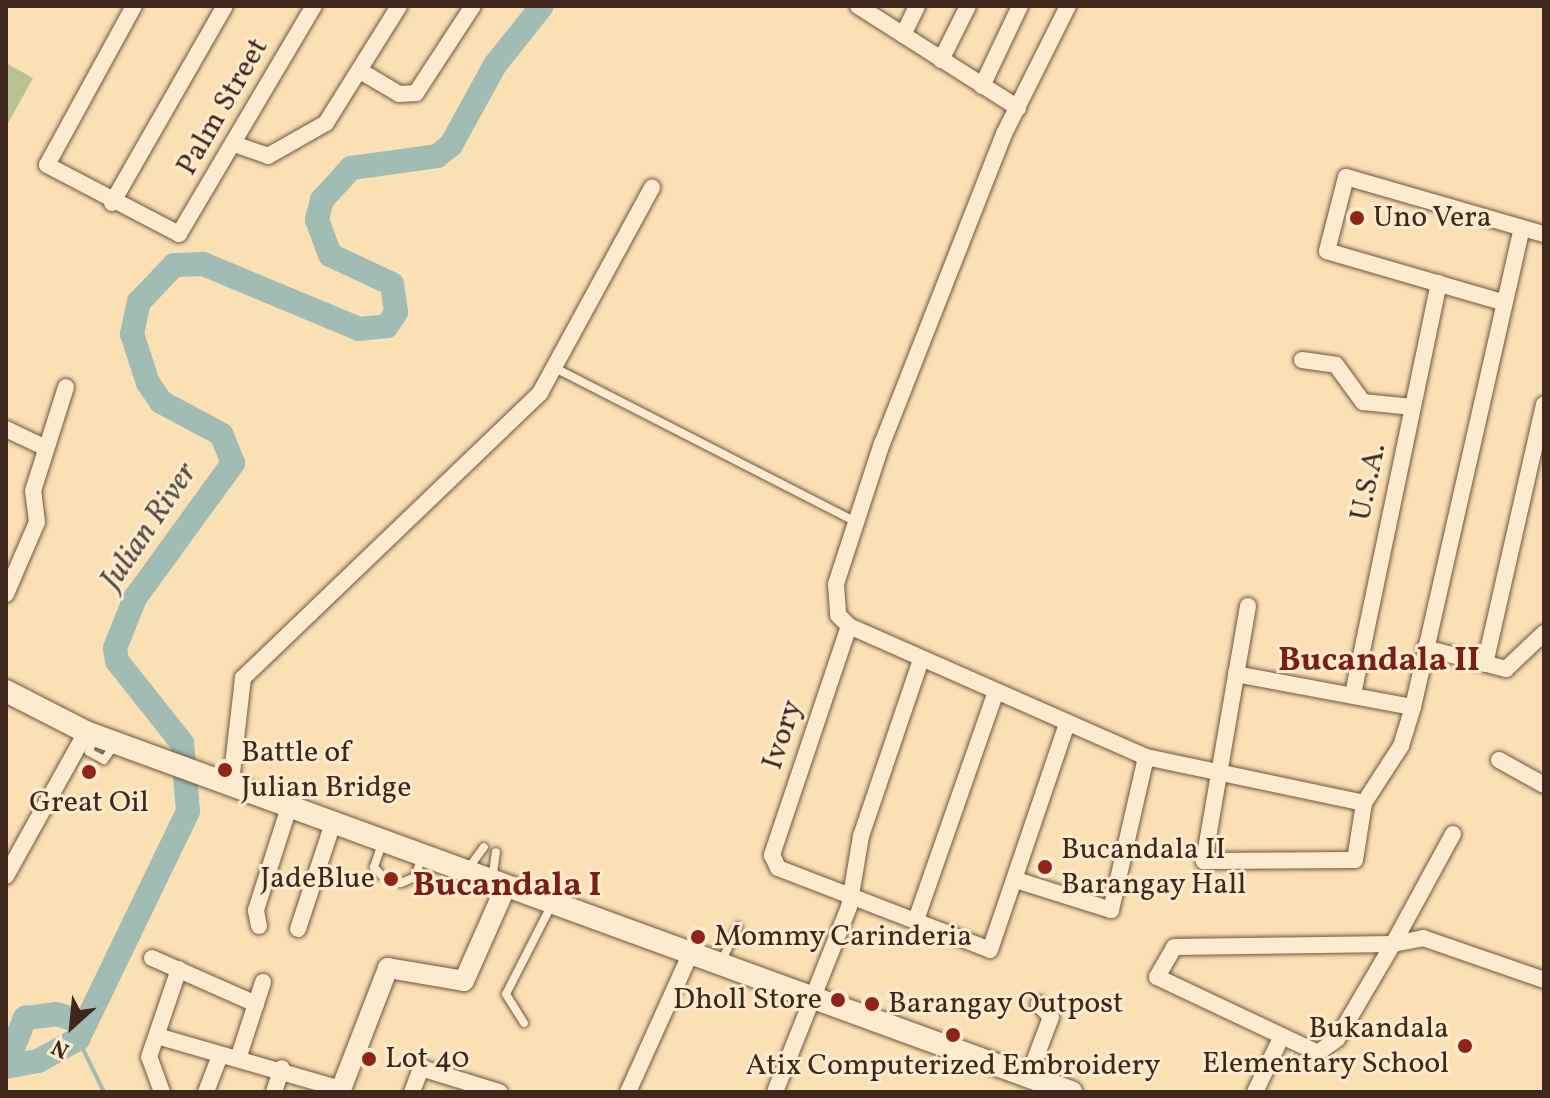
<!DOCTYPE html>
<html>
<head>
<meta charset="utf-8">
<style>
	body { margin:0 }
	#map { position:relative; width:1550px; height:1098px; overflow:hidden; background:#fbe0b3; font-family:Vollkorn,serif }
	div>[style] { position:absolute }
	.green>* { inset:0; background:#b8c391 }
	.stream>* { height:4px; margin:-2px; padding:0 2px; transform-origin:2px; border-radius:2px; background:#a1bbb5 }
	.river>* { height:24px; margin:-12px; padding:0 12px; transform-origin:12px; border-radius:12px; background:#a1bbb5 }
	.roads { filter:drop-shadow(0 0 2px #6f5542) drop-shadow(0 0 2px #6f5542) }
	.service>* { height:8px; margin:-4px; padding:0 4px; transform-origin:4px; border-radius:4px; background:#fcebce }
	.minor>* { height:16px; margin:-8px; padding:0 8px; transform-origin:8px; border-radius:8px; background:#fcebce }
	.tertiary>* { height:20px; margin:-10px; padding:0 10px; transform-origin:10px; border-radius:10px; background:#fcebce }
	.secondary>* { height:22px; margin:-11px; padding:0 11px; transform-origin:11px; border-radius:11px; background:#fcebce }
	.dots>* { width:22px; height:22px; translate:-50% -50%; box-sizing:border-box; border:4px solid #fcebce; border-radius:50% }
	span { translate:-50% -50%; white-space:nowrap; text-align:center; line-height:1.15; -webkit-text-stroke:6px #fcebce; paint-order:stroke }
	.street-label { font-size:30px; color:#40271c }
	.poi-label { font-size:30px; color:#40271c }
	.left { translate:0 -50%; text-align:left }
	.right { translate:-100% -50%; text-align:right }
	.water-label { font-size:32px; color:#584c42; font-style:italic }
	.quarter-label { font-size:34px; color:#7a1f14; font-weight:700 }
	.frame { position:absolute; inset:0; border:8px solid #40271c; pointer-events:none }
	.north { position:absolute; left:32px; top:986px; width:80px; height:80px; -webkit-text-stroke:6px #fcebce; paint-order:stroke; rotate:207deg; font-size:22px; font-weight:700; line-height:32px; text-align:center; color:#40271c }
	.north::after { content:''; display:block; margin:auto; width:28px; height:36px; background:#40271c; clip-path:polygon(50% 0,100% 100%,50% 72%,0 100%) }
</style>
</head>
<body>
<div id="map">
	<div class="green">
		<div style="clip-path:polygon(6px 63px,33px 78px,6px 127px)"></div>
	</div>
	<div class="stream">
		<div style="left:78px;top:1039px;width:59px;rotate:63.9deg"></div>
	</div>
	<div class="river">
		<div style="left:6px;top:1066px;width:52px;rotate:-68.4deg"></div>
		<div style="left:25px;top:1018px;width:31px;rotate:-7deg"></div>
		<div style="left:56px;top:1014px;width:31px;rotate:17deg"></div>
		<div style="left:6px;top:1067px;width:33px;rotate:-11deg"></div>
		<div style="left:38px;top:1061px;width:46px;rotate:-28.8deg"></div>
		<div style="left:78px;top:1039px;width:253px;rotate:-64.2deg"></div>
		<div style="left:188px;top:811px;width:68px;rotate:-95deg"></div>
		<div style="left:182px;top:743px;width:105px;rotate:-128.4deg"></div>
		<div style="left:117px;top:661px;width:13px;rotate:-99deg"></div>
		<div style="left:115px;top:648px;width:54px;rotate:-68.2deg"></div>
		<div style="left:135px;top:598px;width:167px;rotate:-54deg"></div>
		<div style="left:233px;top:463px;width:31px;rotate:-112deg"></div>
		<div style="left:221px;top:434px;width:68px;rotate:-151.9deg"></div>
		<div style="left:161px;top:402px;width:23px;rotate:-124deg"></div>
		<div style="left:148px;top:383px;width:52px;rotate:-108.1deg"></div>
		<div style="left:132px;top:334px;width:33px;rotate:-78deg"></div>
		<div style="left:139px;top:302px;width:51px;rotate:-46.6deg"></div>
		<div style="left:174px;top:265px;width:29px;rotate:-2deg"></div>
		<div style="left:203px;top:264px;width:169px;rotate:22.6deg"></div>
		<div style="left:359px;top:329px;width:28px;rotate:-6deg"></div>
		<div style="left:387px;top:326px;width:17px;rotate:-57deg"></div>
		<div style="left:396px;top:312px;width:28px;rotate:-98deg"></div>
		<div style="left:392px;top:284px;width:68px;rotate:-154.9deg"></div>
		<div style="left:330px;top:255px;width:38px;rotate:-110deg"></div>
		<div style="left:317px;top:219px;width:20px;rotate:-75deg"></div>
		<div style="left:322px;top:200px;width:43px;rotate:-47.8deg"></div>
		<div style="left:351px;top:168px;width:87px;rotate:-7.9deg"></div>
		<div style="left:437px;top:156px;width:18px;rotate:-38deg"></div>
		<div style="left:451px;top:145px;width:91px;rotate:-61.2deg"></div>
		<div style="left:495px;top:65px;width:75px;rotate:-51.5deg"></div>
	</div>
	<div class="roads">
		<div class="service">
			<div style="left:555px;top:368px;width:338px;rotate:27.1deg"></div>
			<div style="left:95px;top:736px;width:17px;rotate:111deg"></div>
			<div style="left:89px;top:752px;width:17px;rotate:28deg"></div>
			<div style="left:104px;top:760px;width:21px;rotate:-55deg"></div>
			<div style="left:468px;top:869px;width:27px;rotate:-54deg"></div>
			<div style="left:381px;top:875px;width:11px;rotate:-131deg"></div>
			<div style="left:374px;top:867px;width:24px;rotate:-71deg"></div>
			<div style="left:492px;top:880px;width:28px;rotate:-82deg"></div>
			<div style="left:401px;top:883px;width:15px;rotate:-23deg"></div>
			<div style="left:415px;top:877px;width:21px;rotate:-71deg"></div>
			<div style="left:721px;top:962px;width:39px;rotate:-64deg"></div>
			<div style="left:524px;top:1023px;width:34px;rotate:-122deg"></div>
			<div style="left:506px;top:994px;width:101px;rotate:-62.9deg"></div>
		</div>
		<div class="minor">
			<div style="left:134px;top:6px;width:181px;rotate:118.7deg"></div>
			<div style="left:47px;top:165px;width:149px;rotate:27.6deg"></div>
			<div style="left:179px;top:234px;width:265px;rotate:-59.4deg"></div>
			<div style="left:858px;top:6px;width:190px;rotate:32.5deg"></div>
			<div style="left:1068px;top:6px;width:143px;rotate:116.6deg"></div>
			<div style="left:1004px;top:134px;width:332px;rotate:111.5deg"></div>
			<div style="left:882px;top:443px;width:148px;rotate:108.1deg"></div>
			<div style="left:836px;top:584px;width:31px;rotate:86deg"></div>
			<div style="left:838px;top:615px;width:16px;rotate:45deg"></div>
			<div style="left:849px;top:626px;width:325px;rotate:23.8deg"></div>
			<div style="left:1146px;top:757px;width:223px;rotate:11.9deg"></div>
			<div style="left:903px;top:35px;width:32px;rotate:-64deg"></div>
			<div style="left:941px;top:60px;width:60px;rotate:-63.4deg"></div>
			<div style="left:362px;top:72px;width:43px;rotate:30.7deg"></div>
			<div style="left:399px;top:94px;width:17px;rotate:-3deg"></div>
			<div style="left:416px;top:93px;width:104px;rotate:-56.8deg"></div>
			<div style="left:982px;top:86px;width:89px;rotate:-64.6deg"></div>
			<div style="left:234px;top:144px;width:36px;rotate:19deg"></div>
			<div style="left:268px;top:156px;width:67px;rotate:-29.6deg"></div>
			<div style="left:326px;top:123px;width:138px;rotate:-58deg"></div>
			<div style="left:112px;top:203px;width:227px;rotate:-60.2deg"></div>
			<div style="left:1502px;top:302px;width:182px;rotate:-163.8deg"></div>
			<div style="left:1327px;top:251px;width:76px;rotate:-75.6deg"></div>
			<div style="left:1346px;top:177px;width:206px;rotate:16.1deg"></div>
			<div style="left:1302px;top:360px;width:34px;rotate:8deg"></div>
			<div style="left:1336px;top:365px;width:46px;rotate:53.9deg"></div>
			<div style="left:1363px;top:402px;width:50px;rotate:5.7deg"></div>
			<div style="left:6px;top:429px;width:44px;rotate:25.4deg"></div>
			<div style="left:6px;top:594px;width:78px;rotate:-66.7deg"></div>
			<div style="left:37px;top:522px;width:31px;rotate:-97deg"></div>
			<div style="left:33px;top:491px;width:109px;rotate:-72.4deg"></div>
			<div style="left:1248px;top:606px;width:259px;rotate:99.8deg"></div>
			<div style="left:1204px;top:861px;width:151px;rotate:-0.4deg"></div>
			<div style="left:1355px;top:860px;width:58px;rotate:-81deg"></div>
			<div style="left:1364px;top:803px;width:68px;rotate:-57deg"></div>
			<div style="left:1401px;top:746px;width:41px;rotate:-72.9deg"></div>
			<div style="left:1413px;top:707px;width:491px;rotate:-77.2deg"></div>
			<div style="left:849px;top:626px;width:242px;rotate:108.6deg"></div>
			<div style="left:772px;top:855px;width:14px;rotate:65deg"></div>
			<div style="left:778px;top:868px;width:227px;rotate:21.1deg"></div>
			<div style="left:990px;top:950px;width:239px;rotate:-71.2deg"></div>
			<div style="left:1425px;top:648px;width:84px;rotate:14.5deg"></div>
			<div style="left:1506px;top:669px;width:52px;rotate:-43.5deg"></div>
			<div style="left:1485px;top:664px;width:266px;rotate:-77.2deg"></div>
			<div style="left:1236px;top:674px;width:180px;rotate:10.6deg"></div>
			<div style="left:1353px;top:694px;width:420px;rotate:-78.2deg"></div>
			<div style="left:1499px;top:760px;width:51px;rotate:29.1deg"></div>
			<div style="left:231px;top:782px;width:105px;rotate:-83.4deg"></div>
			<div style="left:243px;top:678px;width:412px;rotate:-43.8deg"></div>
			<div style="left:540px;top:393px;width:234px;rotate:-61.4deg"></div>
			<div style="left:1453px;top:834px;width:125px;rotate:118.6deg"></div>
			<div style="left:1393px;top:944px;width:110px;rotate:120.5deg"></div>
			<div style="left:1337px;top:1039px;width:24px;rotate:144deg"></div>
			<div style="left:1318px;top:1053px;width:178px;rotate:-154.7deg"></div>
			<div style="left:1157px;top:977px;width:34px;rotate:-60deg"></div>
			<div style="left:1174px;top:947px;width:219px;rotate:-0.8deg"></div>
			<div style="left:1393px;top:944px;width:31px;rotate:-11deg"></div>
			<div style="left:1423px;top:938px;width:128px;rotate:19.1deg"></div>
			<div style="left:6px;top:876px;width:165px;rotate:-60.9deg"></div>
			<div style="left:1016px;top:880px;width:100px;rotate:17.5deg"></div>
			<div style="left:1111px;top:910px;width:157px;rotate:-77.1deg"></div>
			<div style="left:916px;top:920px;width:239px;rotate:-70.7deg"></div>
			<div style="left:259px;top:926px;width:16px;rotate:-101deg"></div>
			<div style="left:256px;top:910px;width:111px;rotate:-72.2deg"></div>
			<div style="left:298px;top:929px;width:115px;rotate:-71.7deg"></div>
			<div style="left:152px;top:958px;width:114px;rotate:23.9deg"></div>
			<div style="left:157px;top:1036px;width:191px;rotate:16.1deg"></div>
			<div style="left:238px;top:1059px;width:81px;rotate:-72deg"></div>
			<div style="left:1028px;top:1078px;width:65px;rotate:-69.3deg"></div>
			<div style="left:1051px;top:1017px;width:18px;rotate:-133deg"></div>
			<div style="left:162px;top:1092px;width:37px;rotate:-110deg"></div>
			<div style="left:149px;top:1057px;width:93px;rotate:-71.2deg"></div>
			<div style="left:206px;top:1092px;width:36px;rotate:-69deg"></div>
			<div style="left:274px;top:1092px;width:25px;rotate:-72deg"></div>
			<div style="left:412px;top:1092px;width:26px;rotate:-69deg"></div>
			<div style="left:421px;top:1068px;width:82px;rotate:17.1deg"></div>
			<div style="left:628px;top:1092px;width:150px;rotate:-65.7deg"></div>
			<div style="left:775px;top:1092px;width:199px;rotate:-68.2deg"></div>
			<div style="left:849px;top:907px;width:72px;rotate:-80.4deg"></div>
			<div style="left:861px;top:836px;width:186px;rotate:-71.2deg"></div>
			<div style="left:1255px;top:1092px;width:58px;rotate:-64.3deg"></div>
		</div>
		<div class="tertiary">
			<div style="left:340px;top:1092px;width:133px;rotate:-68.8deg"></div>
			<div style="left:388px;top:968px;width:77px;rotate:9.7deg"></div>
			<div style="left:464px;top:981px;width:104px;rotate:-66.1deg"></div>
		</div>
		<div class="secondary">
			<div style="left:6px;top:691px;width:90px;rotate:27.1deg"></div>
			<div style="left:86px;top:732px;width:1049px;rotate:20.08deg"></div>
		</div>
	</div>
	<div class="dots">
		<div style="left:1357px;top:218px;background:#8f2418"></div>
		<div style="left:225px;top:770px;background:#8f2418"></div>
		<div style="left:89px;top:772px;background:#8f2418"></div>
		<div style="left:1045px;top:867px;background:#8f2418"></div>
		<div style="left:391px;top:879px;background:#8f2418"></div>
		<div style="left:698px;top:937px;background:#8f2418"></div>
		<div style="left:838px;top:1000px;background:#8f2418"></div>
		<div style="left:872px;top:1004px;background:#8f2418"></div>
		<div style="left:953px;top:1035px;background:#8f2418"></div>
		<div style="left:1465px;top:1046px;background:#8f2418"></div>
		<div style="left:369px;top:1059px;background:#8f2418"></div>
	</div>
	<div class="street-label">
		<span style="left:223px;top:107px;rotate:-60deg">Palm Street</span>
		<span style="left:1369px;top:482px;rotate:-78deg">U.S.A.</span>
		<span style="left:783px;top:735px;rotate:-72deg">Ivory</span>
	</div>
	<div class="poi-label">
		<span class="left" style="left:1373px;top:218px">Uno Vera</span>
		<span class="left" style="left:241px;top:770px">Battle of<br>Julian Bridge</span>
		<span style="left:89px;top:803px">Great Oil</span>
		<span class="left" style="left:1061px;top:867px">Bucandala II<br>Barangay Hall</span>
		<span class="right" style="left:375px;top:879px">JadeBlue</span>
		<span class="left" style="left:714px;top:937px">Mommy Carinderia</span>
		<span class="right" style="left:822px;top:1000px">Dholl Store</span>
		<span class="left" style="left:888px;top:1004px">Barangay Outpost</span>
		<span class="right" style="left:1449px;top:1046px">Bukandala<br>Elementary School</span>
		<span class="left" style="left:385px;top:1059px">Lot 40</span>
		<span style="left:953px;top:1066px">Atix Computerized Embroidery</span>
	</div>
	<div class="water-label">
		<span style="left:150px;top:527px;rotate:-56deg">Julian River</span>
	</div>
	<div class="quarter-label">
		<span style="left:1379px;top:662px">Bucandala II</span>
		<span style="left:507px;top:887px">Bucandala I</span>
	</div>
	<div class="frame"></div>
	<div class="north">N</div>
</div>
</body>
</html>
